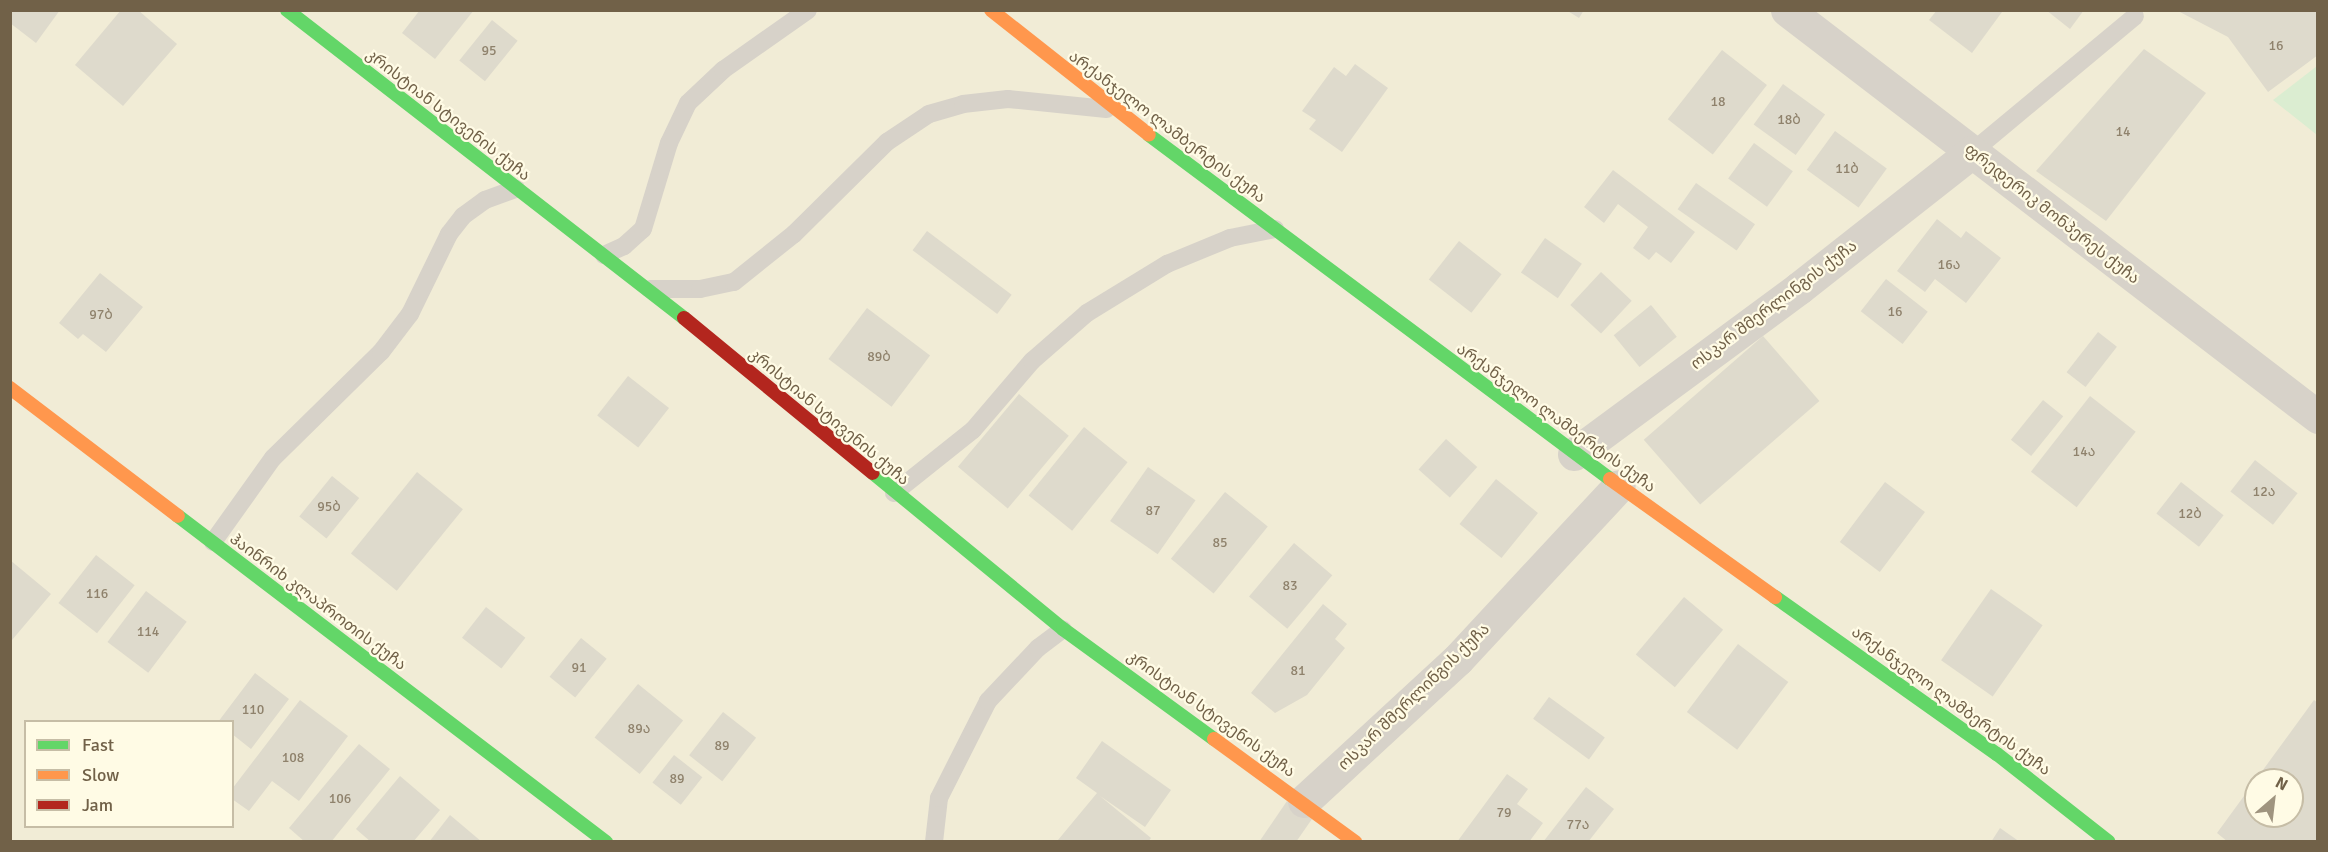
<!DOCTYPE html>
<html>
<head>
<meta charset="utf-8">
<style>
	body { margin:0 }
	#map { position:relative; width:2328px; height:852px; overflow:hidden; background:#f5f3e6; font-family:Signika,"Noto Sans Georgian",sans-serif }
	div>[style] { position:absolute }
	.residential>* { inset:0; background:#f1ecd6 }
	.green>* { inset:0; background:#dbedd1 }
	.building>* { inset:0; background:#dedacc; transform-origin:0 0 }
	.lane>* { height:18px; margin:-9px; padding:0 9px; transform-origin:9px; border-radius:9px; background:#d7d2c9 }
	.street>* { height:33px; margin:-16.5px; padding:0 16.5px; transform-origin:16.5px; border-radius:16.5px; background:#d7d2c9 }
	.fast>* { height:14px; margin:-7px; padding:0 7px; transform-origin:7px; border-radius:7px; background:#63d668 }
	.slow>* { height:14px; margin:-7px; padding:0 7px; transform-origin:7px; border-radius:7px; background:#ff974d }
	.jam>* { height:14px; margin:-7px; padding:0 7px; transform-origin:7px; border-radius:7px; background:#b3261e }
	span { translate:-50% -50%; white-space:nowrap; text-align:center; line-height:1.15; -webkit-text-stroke:4.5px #fffbe5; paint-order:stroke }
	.number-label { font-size:14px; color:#8f826c }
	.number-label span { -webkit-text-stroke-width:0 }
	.street-label { font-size:16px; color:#716148 }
	.frame { position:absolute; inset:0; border:12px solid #716148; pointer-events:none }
	.legend { position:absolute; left:24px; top:720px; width:210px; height:108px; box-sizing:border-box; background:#fffbe5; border:2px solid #c6bda6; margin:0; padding:8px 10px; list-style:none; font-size:18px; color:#716148 }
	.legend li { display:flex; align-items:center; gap:12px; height:30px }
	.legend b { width:30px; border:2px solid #c6bda6 }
	.north { position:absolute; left:2244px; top:768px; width:60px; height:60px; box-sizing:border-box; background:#fffbe5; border:2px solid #c6bda6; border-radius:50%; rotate:28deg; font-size:16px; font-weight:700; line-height:24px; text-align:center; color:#716148 }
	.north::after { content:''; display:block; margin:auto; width:21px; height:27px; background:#9f947f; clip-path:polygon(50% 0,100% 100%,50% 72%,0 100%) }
</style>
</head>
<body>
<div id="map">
	<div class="residential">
		<div style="clip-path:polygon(evenodd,10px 11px,2317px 11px,2317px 841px,11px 841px,10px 11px,26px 722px,232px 722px,232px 826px,26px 826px,26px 722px,10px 11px,2256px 780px,2292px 780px,2292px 816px,2256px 816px,2256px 780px)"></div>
	</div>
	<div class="green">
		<div style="clip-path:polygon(2317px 66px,2317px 135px,2273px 100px)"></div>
	</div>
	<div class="building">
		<div style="clip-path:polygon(10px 10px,60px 10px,36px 43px,10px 23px)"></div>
		<div style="clip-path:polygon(121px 10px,138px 10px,177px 44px,123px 106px,75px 65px)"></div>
		<div style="clip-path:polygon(420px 10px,474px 10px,435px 59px,402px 33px)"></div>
		<div style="clip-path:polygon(1566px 10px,1584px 10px,1579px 18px)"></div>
		<div style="clip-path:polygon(1937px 10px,2001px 10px,2002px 12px,1972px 53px,1929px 20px)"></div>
		<div style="clip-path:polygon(2046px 10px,2084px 10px,2070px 29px)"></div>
		<div style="clip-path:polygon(2176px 10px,2318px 10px,2318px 55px,2268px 92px,2228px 37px)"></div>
		<div style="left:492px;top:20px;width:33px;height:52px;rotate:39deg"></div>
		<div style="clip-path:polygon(2144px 49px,2206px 93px,2106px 221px,2036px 171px)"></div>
		<div style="left:1722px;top:50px;width:57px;height:88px;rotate:38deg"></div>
		<div style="clip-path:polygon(1355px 64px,1388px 88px,1342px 152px,1309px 129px,1316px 120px,1302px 111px,1334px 67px,1346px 76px)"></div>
		<div style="left:1783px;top:84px;width:52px;height:50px;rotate:36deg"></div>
		<div style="left:1835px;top:131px;width:64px;height:48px;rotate:36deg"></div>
		<div style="left:1754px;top:143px;width:48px;height:44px;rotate:36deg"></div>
		<div style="clip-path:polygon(1613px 170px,1695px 232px,1671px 263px,1656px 252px,1649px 260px,1633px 248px,1648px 227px,1618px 204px,1604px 223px,1584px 207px)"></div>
		<div style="left:1696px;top:183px;width:72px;height:32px;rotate:35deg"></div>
		<div style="clip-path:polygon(1937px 219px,1961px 238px,1966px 231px,2001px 258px,1966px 303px,1935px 279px,1925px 292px,1897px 271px)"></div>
		<div style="left:927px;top:231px;width:106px;height:24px;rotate:37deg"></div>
		<div style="left:1545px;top:238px;width:45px;height:42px;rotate:35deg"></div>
		<div style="left:1459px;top:241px;width:54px;height:49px;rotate:38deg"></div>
		<div style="left:1601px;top:272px;width:42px;height:45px;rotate:43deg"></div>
		<div style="clip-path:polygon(100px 273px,143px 307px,106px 352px,83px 334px,78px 339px,59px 323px)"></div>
		<div style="left:1886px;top:279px;width:53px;height:41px;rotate:38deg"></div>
		<div style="left:1651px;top:305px;width:41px;height:48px;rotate:51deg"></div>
		<div style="left:867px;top:308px;width:79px;height:64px;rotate:37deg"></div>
		<div style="left:2098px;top:332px;width:24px;height:51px;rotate:38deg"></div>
		<div style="left:1763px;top:336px;width:86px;height:158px;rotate:49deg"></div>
		<div style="left:628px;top:376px;width:52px;height:50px;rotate:38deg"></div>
		<div style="left:1019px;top:394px;width:65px;height:95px;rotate:40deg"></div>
		<div style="left:2090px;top:396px;width:58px;height:96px;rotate:38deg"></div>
		<div style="left:2043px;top:400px;width:26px;height:51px;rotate:39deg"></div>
		<div style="left:1084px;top:427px;width:56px;height:88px;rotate:39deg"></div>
		<div style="left:1446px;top:439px;width:42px;height:41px;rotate:42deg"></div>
		<div style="left:2255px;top:460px;width:54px;height:40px;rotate:38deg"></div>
		<div style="left:1148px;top:467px;width:58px;height:66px;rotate:35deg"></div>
		<div style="left:417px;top:472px;width:59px;height:105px;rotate:39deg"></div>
		<div style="left:332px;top:476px;width:35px;height:52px;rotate:39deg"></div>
		<div style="left:1496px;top:479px;width:54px;height:58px;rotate:39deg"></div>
		<div style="left:1885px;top:482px;width:50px;height:75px;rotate:37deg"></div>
		<div style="left:2181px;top:482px;width:54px;height:40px;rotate:38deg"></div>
		<div style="left:1225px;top:492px;width:55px;height:86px;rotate:39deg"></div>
		<div style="left:1294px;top:543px;width:50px;height:70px;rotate:40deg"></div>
		<div style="left:96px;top:555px;width:49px;height:61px;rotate:38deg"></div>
		<div style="clip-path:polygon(10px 560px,51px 594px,12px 640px,10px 638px)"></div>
		<div style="left:1991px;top:589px;width:63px;height:87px;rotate:35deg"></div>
		<div style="left:146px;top:591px;width:51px;height:64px;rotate:37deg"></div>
		<div style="left:1684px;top:597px;width:51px;height:75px;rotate:40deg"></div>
		<div style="clip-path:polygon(1323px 604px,1347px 624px,1335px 639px,1345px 648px,1307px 695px,1275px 713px,1251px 693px)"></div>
		<div style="left:486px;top:607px;width:50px;height:39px;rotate:38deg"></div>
		<div style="left:581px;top:638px;width:33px;height:50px;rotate:39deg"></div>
		<div style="left:1738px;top:644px;width:63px;height:85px;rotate:37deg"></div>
		<div style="clip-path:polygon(255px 673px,289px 699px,251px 749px,232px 734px,232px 722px,218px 722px)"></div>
		<div style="left:638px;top:684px;width:58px;height:69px;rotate:39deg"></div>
		<div style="left:1549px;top:697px;width:69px;height:27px;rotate:36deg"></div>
		<div style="clip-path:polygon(300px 700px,348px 736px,299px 801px,272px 781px,249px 811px,232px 799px,232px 789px)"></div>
		<div style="clip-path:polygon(evenodd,2314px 700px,2318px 703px,2318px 842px,2228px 842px,2217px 833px,2314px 700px,2256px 780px,2292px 780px,2292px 816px,2256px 816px,2256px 780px)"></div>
		<div style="left:723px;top:712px;width:42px;height:55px;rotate:38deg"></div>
		<div style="clip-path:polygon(1102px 741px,1171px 790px,1145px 827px,1100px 796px,1151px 838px,1148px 842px,1058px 840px,1097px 793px,1076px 778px)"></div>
		<div style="clip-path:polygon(359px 744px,390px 769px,331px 842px,305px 842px,289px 828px)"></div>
		<div style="left:674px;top:755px;width:36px;height:35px;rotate:38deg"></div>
		<div style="clip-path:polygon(1507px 774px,1528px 789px,1517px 804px,1543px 823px,1529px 842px,1457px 842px)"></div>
		<div style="clip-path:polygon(400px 776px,440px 810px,413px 842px,371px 842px,356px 829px)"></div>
		<div style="clip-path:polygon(1586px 787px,1614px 809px,1588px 842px,1543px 842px)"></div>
		<div style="clip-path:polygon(1287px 801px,1312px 819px,1296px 842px,1259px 842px)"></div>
		<div style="clip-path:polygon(450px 815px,482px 842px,429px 842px)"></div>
		<div style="clip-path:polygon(2000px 828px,2020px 842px,1991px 842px)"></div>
	</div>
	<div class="lane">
		<div style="left:1972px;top:152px;width:212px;rotate:-39.8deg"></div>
		<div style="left:604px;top:255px;width:22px;rotate:-24deg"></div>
		<div style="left:624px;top:246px;width:25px;rotate:-42deg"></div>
		<div style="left:643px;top:229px;width:90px;rotate:-73.2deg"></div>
		<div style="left:669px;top:143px;width:44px;rotate:-64.6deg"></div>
		<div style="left:688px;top:103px;width:48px;rotate:-43.3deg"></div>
		<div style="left:723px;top:70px;width:104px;rotate:-35.2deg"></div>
		<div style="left:650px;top:289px;width:50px"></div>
		<div style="left:700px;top:289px;width:35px;rotate:-12deg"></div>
		<div style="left:734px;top:282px;width:77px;rotate:-38.7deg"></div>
		<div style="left:794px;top:234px;width:131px;rotate:-44.7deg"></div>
		<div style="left:887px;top:142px;width:50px;rotate:-33.7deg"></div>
		<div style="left:929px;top:114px;width:35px;rotate:-16deg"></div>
		<div style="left:963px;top:104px;width:45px;rotate:-6.3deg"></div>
		<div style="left:1008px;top:99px;width:99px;rotate:5.8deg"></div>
		<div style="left:894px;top:493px;width:101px;rotate:-38.6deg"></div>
		<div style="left:973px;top:430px;width:91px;rotate:-49.5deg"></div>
		<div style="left:1032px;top:361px;width:73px;rotate:-41.1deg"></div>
		<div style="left:1087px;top:313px;width:94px;rotate:-31.5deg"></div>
		<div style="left:1167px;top:264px;width:68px;rotate:-22.4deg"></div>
		<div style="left:1230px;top:238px;width:46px;rotate:-11.3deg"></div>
		<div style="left:213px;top:542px;width:103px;rotate:-54.5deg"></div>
		<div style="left:273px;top:458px;width:151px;rotate:-44.5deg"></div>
		<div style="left:381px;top:352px;width:48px;rotate:-52.7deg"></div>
		<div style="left:410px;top:314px;width:89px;rotate:-64deg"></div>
		<div style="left:449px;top:234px;width:23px;rotate:-52deg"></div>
		<div style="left:463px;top:216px;width:27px;rotate:-36deg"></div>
		<div style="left:485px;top:200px;width:33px;rotate:-20deg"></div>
		<div style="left:934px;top:842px;width:44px;rotate:-83.5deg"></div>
		<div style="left:939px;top:798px;width:109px;rotate:-63.2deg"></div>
		<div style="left:988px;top:701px;width:73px;rotate:-46.7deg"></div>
		<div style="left:1038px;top:648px;width:31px;rotate:-37deg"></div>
	</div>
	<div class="street">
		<div style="left:1787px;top:10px;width:669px;rotate:37.47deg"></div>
		<div style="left:1574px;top:454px;width:280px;rotate:-36.4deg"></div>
		<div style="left:1799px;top:288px;width:220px;rotate:-38.2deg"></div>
		<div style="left:1304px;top:801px;width:209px;rotate:-42.7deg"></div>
		<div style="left:1458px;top:659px;width:236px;rotate:-47.1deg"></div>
	</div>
	<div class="fast">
		<div style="left:287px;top:10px;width:502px;rotate:37.8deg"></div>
		<div style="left:1149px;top:135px;width:575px;rotate:36.73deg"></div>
		<div style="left:873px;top:473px;width:246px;rotate:39.4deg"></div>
		<div style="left:1063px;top:629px;width:187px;rotate:36.1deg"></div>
		<div style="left:178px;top:516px;width:538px;rotate:37.3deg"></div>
		<div style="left:1775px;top:597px;width:272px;rotate:35.3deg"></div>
		<div style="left:1997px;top:754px;width:142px;rotate:38.2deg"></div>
	</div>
	<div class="slow">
		<div style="left:991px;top:10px;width:201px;rotate:38.3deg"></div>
		<div style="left:10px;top:388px;width:211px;rotate:37.3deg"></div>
		<div style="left:1610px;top:479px;width:203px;rotate:35.6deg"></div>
		<div style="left:1214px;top:739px;width:175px;rotate:36.1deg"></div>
	</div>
	<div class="jam">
		<div style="left:684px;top:318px;width:244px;rotate:39.4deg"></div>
	</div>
	<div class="number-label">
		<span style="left:2276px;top:46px">16</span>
		<span style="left:489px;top:51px">95</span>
		<span style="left:1718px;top:102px">18</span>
		<span style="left:1789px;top:120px">18ბ</span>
		<span style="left:2123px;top:132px">14</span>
		<span style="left:1847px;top:169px">11ბ</span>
		<span style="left:1949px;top:265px">16ა</span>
		<span style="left:1895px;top:312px">16</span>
		<span style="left:101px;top:315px">97ბ</span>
		<span style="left:879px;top:357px">89ბ</span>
		<span style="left:2084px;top:452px">14ა</span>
		<span style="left:2264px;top:492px">12ა</span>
		<span style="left:329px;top:507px">95ბ</span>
		<span style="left:1153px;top:511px">87</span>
		<span style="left:2190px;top:514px">12ბ</span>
		<span style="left:1220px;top:543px">85</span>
		<span style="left:1290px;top:586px">83</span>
		<span style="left:97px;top:594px">116</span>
		<span style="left:148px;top:632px">114</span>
		<span style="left:579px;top:668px">91</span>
		<span style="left:1298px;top:671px">81</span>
		<span style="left:253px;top:710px">110</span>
		<span style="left:639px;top:729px">89ა</span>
		<span style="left:722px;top:746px">89</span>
		<span style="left:293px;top:758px">108</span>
		<span style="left:677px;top:779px">89</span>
		<span style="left:340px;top:799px">106</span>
		<span style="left:1504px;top:813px">79</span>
		<span style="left:1578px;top:825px">77ა</span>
	</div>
	<div class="street-label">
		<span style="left:448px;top:115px;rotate:38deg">კრისტიან სტივენის ქუჩა</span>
		<span style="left:1167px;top:127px;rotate:37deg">არქანჯელო ლამბერტის ქუჩა</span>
		<span style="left:2052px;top:214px;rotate:38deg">ფრედერიკ მონპერეს ქუჩა</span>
		<span style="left:1774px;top:305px;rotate:-37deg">ოსკარ შმერლინგის ქუჩა</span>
		<span style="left:829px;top:417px;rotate:40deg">კრისტიან სტივენის ქუჩა</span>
		<span style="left:1556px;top:418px;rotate:36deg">არქანჯელო ლამბერტის ქუჩა</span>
		<span style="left:318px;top:602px;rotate:37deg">ჰაინრიხ კლაპროთის ქუჩა</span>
		<span style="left:1414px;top:697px;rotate:-44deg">ოსკარ შმერლინგის ქუჩა</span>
		<span style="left:1951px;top:701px;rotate:36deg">არქანჯელო ლამბერტის ქუჩა</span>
		<span style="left:1211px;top:714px;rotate:36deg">კრისტიან სტივენის ქუჩა</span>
	</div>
	<div class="frame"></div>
	<ul class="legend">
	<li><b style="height:8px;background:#63d668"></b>Fast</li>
	<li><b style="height:8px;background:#ff974d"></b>Slow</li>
	<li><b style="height:8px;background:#b3261e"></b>Jam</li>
	</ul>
	<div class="north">N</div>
</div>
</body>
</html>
